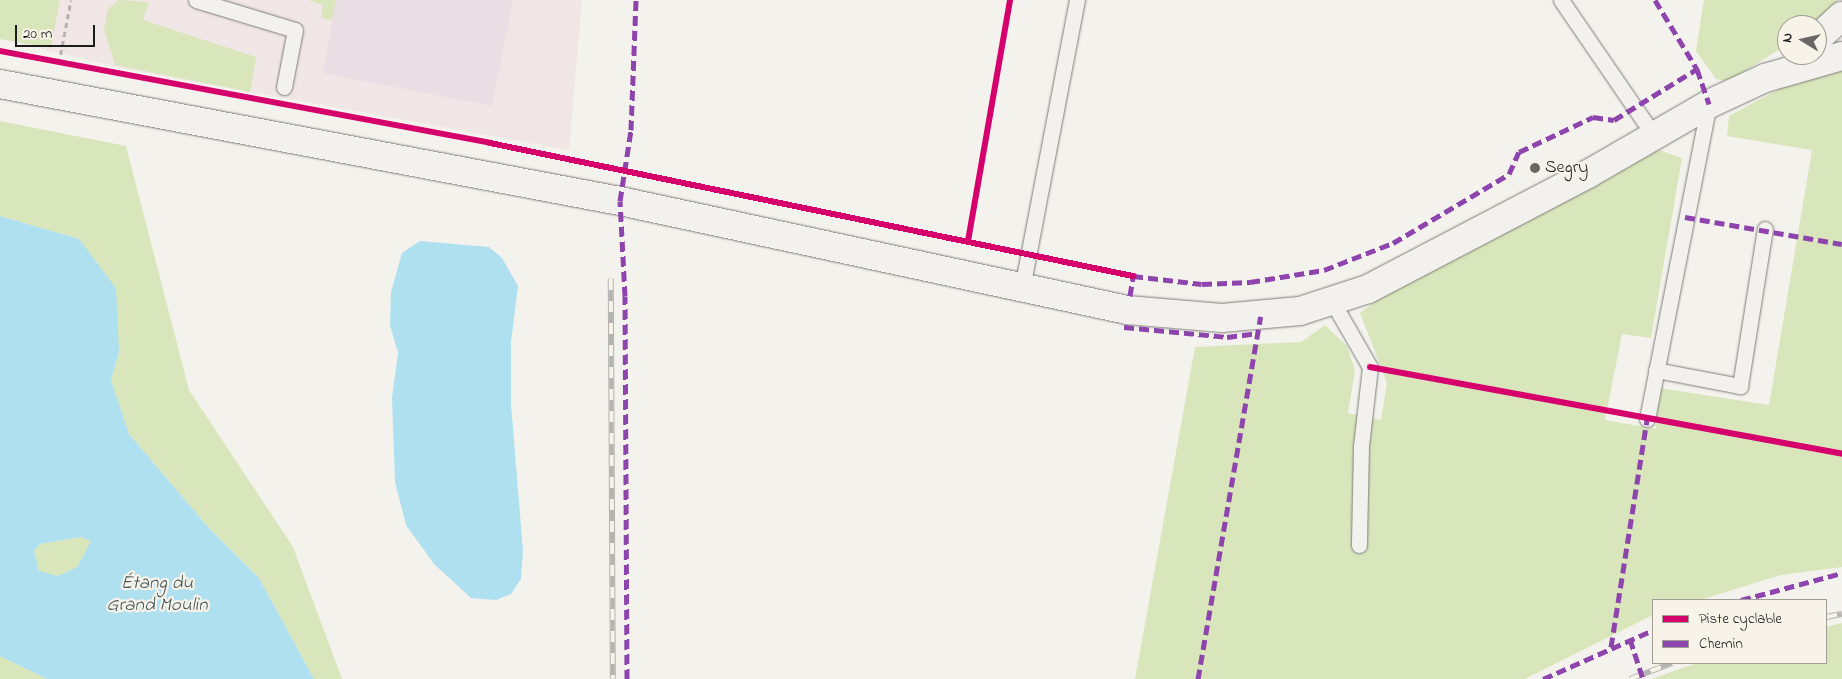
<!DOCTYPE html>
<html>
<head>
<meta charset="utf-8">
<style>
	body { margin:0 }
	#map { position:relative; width:1842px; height:679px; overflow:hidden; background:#f4f2ec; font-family:"Indie Flower",sans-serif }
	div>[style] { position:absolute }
	.built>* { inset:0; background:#f0e6e5 }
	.green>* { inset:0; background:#d9e6bb }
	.water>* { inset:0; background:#afe0f0 }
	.building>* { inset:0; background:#e8dee3 }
	.path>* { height:3px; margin-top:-1.5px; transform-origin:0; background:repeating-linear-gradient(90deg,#b4b3b0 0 5px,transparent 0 9px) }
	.roads { filter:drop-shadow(0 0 1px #7d7c7a) drop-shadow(0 0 1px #7d7c7a) }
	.lane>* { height:15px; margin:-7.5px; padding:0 7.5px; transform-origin:7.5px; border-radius:7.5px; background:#f2f1ed }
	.secondary>* { height:28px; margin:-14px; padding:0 14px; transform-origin:14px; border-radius:14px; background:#f2f1ed }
	.rail>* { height:5.5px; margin-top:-2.75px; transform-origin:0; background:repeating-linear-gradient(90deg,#f7f3e8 0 11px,#b4b3b0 0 22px); box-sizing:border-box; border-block:1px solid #b4b3b0 }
	.quiet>* { height:5px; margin-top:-2.5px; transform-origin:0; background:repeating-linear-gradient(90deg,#8e44ad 0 10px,transparent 0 15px) }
	.cycleway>* { height:6px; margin:-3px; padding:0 3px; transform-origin:3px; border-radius:3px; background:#d6006c }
	.dots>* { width:14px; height:14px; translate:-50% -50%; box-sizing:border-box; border:2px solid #f7f3e8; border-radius:50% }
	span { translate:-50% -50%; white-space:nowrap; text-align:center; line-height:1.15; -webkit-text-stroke:4.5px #f7f3e8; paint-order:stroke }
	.poi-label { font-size:18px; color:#1c1c1c }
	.left { translate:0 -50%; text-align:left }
	.water-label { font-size:19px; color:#3f555c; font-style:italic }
	.legend { position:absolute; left:1652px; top:599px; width:175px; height:65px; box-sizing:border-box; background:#f7f3e8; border:1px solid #9f9d96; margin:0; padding:6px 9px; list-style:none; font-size:15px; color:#1c1c1c }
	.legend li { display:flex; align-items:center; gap:10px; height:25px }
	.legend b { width:25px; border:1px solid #9f9d96 }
	.north { position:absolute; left:1777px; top:15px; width:50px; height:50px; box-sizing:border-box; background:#f7f3e8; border:1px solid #9f9d96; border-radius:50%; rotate:279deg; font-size:14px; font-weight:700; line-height:20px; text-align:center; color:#1c1c1c }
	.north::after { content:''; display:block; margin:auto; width:18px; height:22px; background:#686765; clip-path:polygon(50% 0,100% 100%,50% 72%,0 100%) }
	.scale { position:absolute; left:15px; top:25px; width:80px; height:22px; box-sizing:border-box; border:2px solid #1c1c1c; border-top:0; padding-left:6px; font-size:15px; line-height:18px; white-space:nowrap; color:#1c1c1c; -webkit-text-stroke:4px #f7f3e8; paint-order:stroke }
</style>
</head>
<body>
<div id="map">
	<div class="built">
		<div style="clip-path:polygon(0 0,582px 0,569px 150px,130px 70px,0 39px)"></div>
	</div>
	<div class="green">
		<div style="clip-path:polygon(0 0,60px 0,51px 48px,0 39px)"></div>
		<div style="clip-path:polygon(119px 0,149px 2px,143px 20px,256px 57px,250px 92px,115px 65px,104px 29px,108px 9px)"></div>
		<div style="clip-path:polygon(308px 0,336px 0,333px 20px,321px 18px,323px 5px)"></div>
		<div style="clip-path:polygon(1704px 0,1838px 0,1817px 25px,1787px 25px,1787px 45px,1728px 81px,1716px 79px,1696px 51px)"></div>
		<div style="clip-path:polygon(1842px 68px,1842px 567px,1781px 575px,1700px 600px,1653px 600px,1653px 615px,1525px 679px,1135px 679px,1195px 347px,1301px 342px,1325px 325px,1347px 346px,1355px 370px,1348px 413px,1381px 420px,1387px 383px,1360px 313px,1388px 292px,1659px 150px,1682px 158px,1651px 338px,1622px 334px,1605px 420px,1656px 429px,1659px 388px,1769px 405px,1812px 150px,1727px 136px,1729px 116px,1783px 87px)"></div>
		<div style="clip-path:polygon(0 121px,126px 146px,189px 390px,293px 547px,342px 679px,314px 679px,259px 578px,208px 527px,129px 434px,111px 380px,119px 352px,79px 239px,0 216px)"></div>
		<div style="clip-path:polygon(81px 537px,91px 541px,77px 567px,58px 576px,38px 572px,34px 551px,40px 544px)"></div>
		<div style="clip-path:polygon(1842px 623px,1842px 679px,1651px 679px,1697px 663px,1826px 663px,1826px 627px)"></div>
		<div style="clip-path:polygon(0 656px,47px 679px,0 679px)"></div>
	</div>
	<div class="water">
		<div style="clip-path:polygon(evenodd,0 216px,79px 239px,116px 288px,119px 352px,111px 380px,129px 434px,208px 527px,259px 578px,314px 679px,47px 679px,0 656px,0 216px,81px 537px,91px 541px,77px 567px,58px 576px,39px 571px,34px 551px,40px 544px,81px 537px)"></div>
		<div style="clip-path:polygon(420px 241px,489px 247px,502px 258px,518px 286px,511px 342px,511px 404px,523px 551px,521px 579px,511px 594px,496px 600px,471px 598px,434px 564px,406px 525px,395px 482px,392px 398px,398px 353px,390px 325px,391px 292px,402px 253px)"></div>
	</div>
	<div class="building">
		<div style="clip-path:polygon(336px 0,513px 0,492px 106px,323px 73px)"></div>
	</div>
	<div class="path">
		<div style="left:59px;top:63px;width:64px;rotate:-79.2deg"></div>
	</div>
	<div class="roads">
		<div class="lane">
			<div style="left:196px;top:0;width:103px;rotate:16.9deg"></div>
			<div style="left:295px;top:30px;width:58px;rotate:100.9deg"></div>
			<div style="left:1561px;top:0;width:165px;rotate:55.6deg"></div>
			<div style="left:1022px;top:288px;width:293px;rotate:-79.2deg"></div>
			<div style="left:1332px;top:301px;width:76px;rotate:60.1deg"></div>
			<div style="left:1370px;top:367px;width:80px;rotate:96.5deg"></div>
			<div style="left:1361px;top:446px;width:99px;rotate:91.2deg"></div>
			<div style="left:1656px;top:370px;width:86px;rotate:10.8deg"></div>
			<div style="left:1740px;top:386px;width:159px;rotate:-81deg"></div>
			<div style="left:1647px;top:419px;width:321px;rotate:-78.9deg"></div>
		</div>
		<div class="secondary">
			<div style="left:1817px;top:39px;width:34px;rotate:-43deg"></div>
			<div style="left:0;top:84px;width:631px;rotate:10.69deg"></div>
			<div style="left:620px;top:201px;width:519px;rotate:12.13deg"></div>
			<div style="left:1127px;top:310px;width:95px;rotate:4.8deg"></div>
			<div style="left:1222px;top:318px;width:78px;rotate:-5.1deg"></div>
			<div style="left:1300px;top:311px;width:71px;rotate:-17.9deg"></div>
			<div style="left:1368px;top:289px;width:248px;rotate:-27.6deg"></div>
			<div style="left:1588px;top:174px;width:140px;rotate:-30deg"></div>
			<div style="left:1709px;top:104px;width:62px;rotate:-24.9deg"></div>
			<div style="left:1765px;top:78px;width:80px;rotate:-15.9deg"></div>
		</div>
	</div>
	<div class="rail">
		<div style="left:611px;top:279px;width:400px;rotate:89.7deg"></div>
		<div style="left:1826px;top:617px;width:16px;rotate:-11deg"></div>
		<div style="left:1630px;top:679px;width:45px;rotate:-20.9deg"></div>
	</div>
	<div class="quiet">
		<div style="left:1655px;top:0;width:81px;rotate:58.7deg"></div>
		<div style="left:1697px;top:69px;width:37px;rotate:71deg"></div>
		<div style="left:1685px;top:217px;width:159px;rotate:9.8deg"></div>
		<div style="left:1130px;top:296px;width:20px;rotate:-81deg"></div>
		<div style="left:1133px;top:276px;width:69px;rotate:6.6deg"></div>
		<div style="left:1202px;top:284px;width:48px;rotate:-2.4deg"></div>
		<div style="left:1250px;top:282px;width:75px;rotate:-9.2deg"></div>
		<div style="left:1324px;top:270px;width:74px;rotate:-21.4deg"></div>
		<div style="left:1393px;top:243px;width:135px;rotate:-30.7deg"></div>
		<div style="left:1509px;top:174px;width:24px;rotate:-66deg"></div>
		<div style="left:1519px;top:152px;width:82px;rotate:-25.3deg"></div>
		<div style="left:1593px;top:117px;width:21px;rotate:8deg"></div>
		<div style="left:1614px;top:120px;width:97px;rotate:-31.6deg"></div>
		<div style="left:1124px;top:327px;width:103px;rotate:5.5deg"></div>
		<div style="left:1227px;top:337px;width:32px;rotate:-7deg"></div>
		<div style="left:1741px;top:600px;width:105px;rotate:-15deg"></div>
		<div style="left:1630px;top:639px;width:42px;rotate:72deg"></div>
		<div style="left:1611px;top:647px;width:231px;rotate:-81deg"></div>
		<div style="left:627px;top:679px;width:383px;rotate:-90.3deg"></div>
		<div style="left:625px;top:296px;width:95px;rotate:-93deg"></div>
		<div style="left:620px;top:201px;width:72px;rotate:-81.2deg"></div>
		<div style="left:631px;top:130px;width:130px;rotate:-87.8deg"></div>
		<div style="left:1198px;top:679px;width:368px;rotate:-80.2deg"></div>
		<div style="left:1543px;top:679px;width:120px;rotate:-24deg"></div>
	</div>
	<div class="cycleway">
		<div style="left:0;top:51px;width:499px;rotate:10.6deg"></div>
		<div style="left:490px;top:143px;width:657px;rotate:11.69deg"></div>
		<div style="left:968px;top:241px;width:245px;rotate:-80.1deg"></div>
		<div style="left:1370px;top:367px;width:480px;rotate:10.4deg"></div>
	</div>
	<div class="dots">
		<div style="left:1535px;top:168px;background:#686765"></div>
	</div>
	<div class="poi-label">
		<span class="left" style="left:1545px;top:168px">Segry</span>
	</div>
	<div class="water-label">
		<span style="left:157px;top:595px">Étang du<br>Grand Moulin</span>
	</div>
	<ul class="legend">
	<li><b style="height:6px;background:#d6006c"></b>Piste cyclable</li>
	<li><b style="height:6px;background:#8e44ad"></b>Chemin</li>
	</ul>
	<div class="north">N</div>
	<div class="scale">20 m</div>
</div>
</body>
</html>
